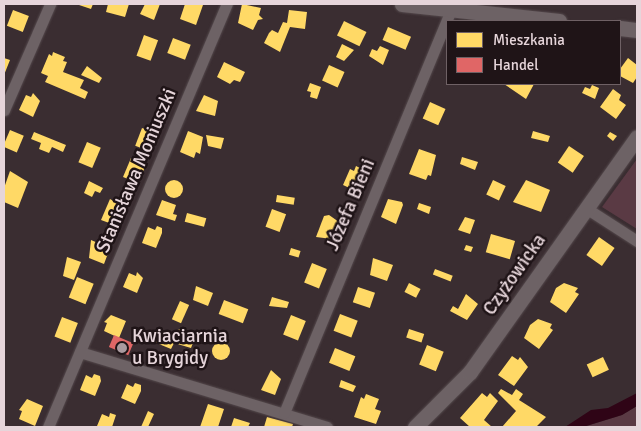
<!DOCTYPE html>
<html>
<head>
<meta charset="utf-8">
<style>
	body { margin:0 }
	#map { position:relative; width:641px; height:431px; overflow:hidden; background:#3a2d31; font-family:Signika,sans-serif }
	div>[style] { position:absolute }
	.green>* { inset:0; background:#5a3a44 }
	.water>* { inset:0; background:#2f0416 }
	.homes>* { inset:0; background:#ffd966; transform-origin:0 0 }
	.round { border-radius:50% }
	.shops>* { inset:0; background:#e06666; transform-origin:0 0 }
	.roads { filter:drop-shadow(0 0 1px #54494c) drop-shadow(0 0 1px #54494c) }
	.street>* { height:11px; margin:-5.5px; padding:0 5.5px; transform-origin:5.5px; border-radius:5.5px; background:#6d6265 }
	.secondary>* { height:15px; margin:-7.5px; padding:0 7.5px; transform-origin:7.5px; border-radius:7.5px; background:#6d6265 }
	.dots>* { width:14px; height:14px; translate:-50% -50%; box-sizing:border-box; border:2px solid #1f1417; border-radius:50% }
	span { translate:-50% -50%; white-space:nowrap; text-align:center; line-height:1.15; -webkit-text-stroke:5px #1f1417; paint-order:stroke }
	.street-label { font-size:19px; color:#e6d5da }
	.poi-label { font-size:19px; color:#e6d5da }
	.left { translate:0 -50%; text-align:left }
	.frame { position:absolute; inset:0; border:5px solid #e6d5da; pointer-events:none }
	.legend { position:absolute; left:446px; top:20px; width:175px; height:65px; box-sizing:border-box; background:#1f1417; border:1px solid #6f6165; margin:0; padding:6px 9px; list-style:none; font-size:15px; color:#e6d5da }
	.legend li { display:flex; align-items:center; gap:10px; height:25px }
	.legend b { width:25px; border:1px solid #6f6165 }
</style>
</head>
<body>
<div id="map">
	<div class="green">
		<div style="clip-path:polygon(637px 159px,637px 229px,602px 207px)"></div>
		<div style="clip-path:polygon(637px 406px,637px 427px,583px 427px,622px 415px)"></div>
	</div>
	<div class="water">
		<div style="clip-path:polygon(637px 393px,637px 406px,622px 415px,583px 427px,565px 427px,591px 410px,608px 408px)"></div>
	</div>
	<div class="homes">
		<div style="clip-path:polygon(76px 4px,93px 4px,91px 9px)"></div>
		<div style="clip-path:polygon(108px 4px,129px 4px,125px 17px,106px 12px)"></div>
		<div style="clip-path:polygon(145px 4px,160px 4px,154px 20px,140px 14px)"></div>
		<div style="clip-path:polygon(185px 4px,203px 5px,196px 25px,180px 19px)"></div>
		<div style="clip-path:polygon(242px 4px,261px 8px,259px 15px,263px 19px,258px 20px,253px 30px,238px 23px)"></div>
		<div style="left:13px;top:10px;width:17px;height:17px;rotate:21deg"></div>
		<div style="clip-path:polygon(289px 10px,307px 12px,305px 29px,290px 27px,280px 52px,264px 43px,269px 33px,272px 30px,278px 33px,283px 22px,287px 23px)"></div>
		<div style="left:344px;top:21px;width:25px;height:16px;rotate:26deg"></div>
		<div style="left:388px;top:27px;width:25px;height:14px;rotate:23deg"></div>
		<div style="left:144px;top:35px;width:15px;height:22px;rotate:20deg"></div>
		<div style="left:173px;top:38px;width:19px;height:16px;rotate:21deg"></div>
		<div style="clip-path:polygon(342px 44px,354px 50px,344px 61px,336px 57px)"></div>
		<div style="clip-path:polygon(380px 46px,389px 50px,383px 65px,369px 56px,372px 49px,377px 51px)"></div>
		<div style="clip-path:polygon(53px 52px,65px 57px,63px 61px,67px 62px,63px 72px,84px 80px,80px 88px,88px 92px,85px 99px,45px 82px,48px 76px,41px 73px,49px 54px,52px 56px)"></div>
		<div style="clip-path:polygon(4px 53px,4px 58px,10px 60px,4px 75px)"></div>
		<div style="clip-path:polygon(628px 58px,637px 65px,637px 77px,633px 83px,620px 76px,620px 69px)"></div>
		<div style="clip-path:polygon(224px 62px,245px 72px,240px 82px,234px 80px,230px 84px,217px 77px)"></div>
		<div style="left:329px;top:65px;width:17px;height:17px;rotate:24deg"></div>
		<div style="clip-path:polygon(87px 66px,102px 78px,99px 83px,81px 75px)"></div>
		<div style="clip-path:polygon(310px 83px,321px 87px,317px 99px,310px 97px,311px 92px,307px 91px)"></div>
		<div style="clip-path:polygon(504px 84px,534px 84px,526px 99px)"></div>
		<div style="clip-path:polygon(592px 85px,599px 88px,595px 99px,582px 93px,585px 87px,590px 89px)"></div>
		<div style="clip-path:polygon(613px 89px,621px 95px,619px 100px,626px 105px,616px 119px,600px 107px)"></div>
		<div style="clip-path:polygon(33px 93px,40px 101px,33px 117px,19px 110px,26px 95px,31px 97px)"></div>
		<div style="clip-path:polygon(204px 95px,218px 101px,215px 116px,196px 111px)"></div>
		<div style="left:430px;top:102px;width:17px;height:18px;rotate:24deg"></div>
		<div style="left:142px;top:128px;width:17px;height:19px;rotate:21deg"></div>
		<div style="left:10px;top:130px;width:15px;height:18px;rotate:23deg"></div>
		<div style="clip-path:polygon(188px 131px,203px 137px,200px 154px,196px 152px,194px 158px,180px 152px)"></div>
		<div style="clip-path:polygon(533px 131px,550px 136px,548px 142px,531px 138px)"></div>
		<div style="clip-path:polygon(34px 132px,66px 145px,63px 152px,52px 147px,49px 153px,39px 149px,41px 143px,31px 139px)"></div>
		<div style="clip-path:polygon(610px 132px,617px 136px,613px 141px,607px 136px)"></div>
		<div style="clip-path:polygon(206px 135px,224px 138px,221px 149px,208px 146px)"></div>
		<div style="left:87px;top:142px;width:15px;height:22px;rotate:23deg"></div>
		<div style="left:569px;top:146px;width:18px;height:20px;rotate:34deg"></div>
		<div style="clip-path:polygon(419px 149px,436px 155px,431px 176px,428px 175px,426px 180px,409px 174px)"></div>
		<div style="clip-path:polygon(462px 157px,478px 162px,475px 170px,460px 164px)"></div>
		<div style="clip-path:polygon(131px 158px,145px 167px,138px 183px,123px 177px)"></div>
		<div style="clip-path:polygon(356px 166px,362px 169px,360px 174px,365px 176px,358px 192px,343px 185px,350px 169px,354px 171px)"></div>
		<div style="clip-path:polygon(10px 171px,28px 182px,18px 208px,4px 202px,4px 188px)"></div>
		<div class="round" style="left:165px;top:180px;width:18px;height:18px"></div>
		<div style="left:493px;top:180px;width:14px;height:16px;rotate:25deg"></div>
		<div style="clip-path:polygon(526px 180px,550px 190px,541px 212px,513px 202px)"></div>
		<div style="clip-path:polygon(89px 181px,103px 188px,100px 193px,95px 191px,92px 197px,84px 193px)"></div>
		<div style="left:277px;top:195px;width:18px;height:7px;rotate:9deg"></div>
		<div style="clip-path:polygon(110px 199px,127px 209px,120px 227px,101px 220px)"></div>
		<div style="clip-path:polygon(388px 199px,402px 202px,403px 205px,396px 224px,381px 217px)"></div>
		<div style="clip-path:polygon(162px 200px,176px 205px,173px 214px,177px 215px,175px 221px,156px 215px)"></div>
		<div style="clip-path:polygon(419px 203px,431px 207px,429px 214px,417px 209px)"></div>
		<div style="left:272px;top:209px;width:15px;height:19px;rotate:20deg"></div>
		<div style="left:187px;top:213px;width:20px;height:9px;rotate:15deg"></div>
		<div style="clip-path:polygon(329px 215px,339px 222px,332px 239px,316px 237px,324px 216px)"></div>
		<div style="clip-path:polygon(465px 217px,475px 220px,470px 234px,458px 230px)"></div>
		<div style="clip-path:polygon(157px 226px,162px 228px,162px 233px,156px 248px,142px 243px,148px 227px,155px 230px)"></div>
		<div style="left:491px;top:234px;width:25px;height:19px;rotate:16deg"></div>
		<div style="left:599px;top:237px;width:19px;height:22px;rotate:35deg"></div>
		<div style="clip-path:polygon(99px 239px,104px 240px,102px 245px,110px 248px,104px 264px,89px 258px,91px 240px,98px 243px)"></div>
		<div style="clip-path:polygon(466px 245px,473px 247px,471px 252px,464px 250px)"></div>
		<div style="left:291px;top:248px;width:10px;height:7px;rotate:17deg"></div>
		<div style="clip-path:polygon(67px 257px,81px 262px,74px 280px,63px 276px)"></div>
		<div style="clip-path:polygon(373px 258px,393px 265px,387px 281px,370px 275px)"></div>
		<div style="left:312px;top:263px;width:16px;height:21px;rotate:22deg"></div>
		<div style="left:435px;top:269px;width:19px;height:6px;rotate:21deg"></div>
		<div style="clip-path:polygon(137px 272px,143px 278px,137px 293px,123px 287px,129px 273px,136px 276px)"></div>
		<div style="left:77px;top:277px;width:18px;height:22px;rotate:22deg"></div>
		<div style="left:409px;top:283px;width:13px;height:10px;rotate:27deg"></div>
		<div style="clip-path:polygon(564px 283px,578px 288px,575px 292px,579px 294px,566px 313px,550px 302px,556px 288px)"></div>
		<div style="clip-path:polygon(196px 286px,213px 293px,208px 306px,193px 300px)"></div>
		<div style="left:358px;top:287px;width:18px;height:16px;rotate:19deg"></div>
		<div style="clip-path:polygon(466px 294px,478px 304px,467px 320px,450px 311px,453px 306px,458px 309px)"></div>
		<div style="clip-path:polygon(272px 297px,289px 302px,287px 308px,269px 306px)"></div>
		<div style="left:224px;top:300px;width:26px;height:15px;rotate:21deg"></div>
		<div style="left:180px;top:301px;width:10px;height:20px;rotate:24deg"></div>
		<div style="left:340px;top:314px;width:19px;height:18px;rotate:21deg"></div>
		<div style="clip-path:polygon(111px 315px,126px 321px,119px 338px,104px 331px,107px 323px,104px 322px)"></div>
		<div style="left:291px;top:315px;width:16px;height:21px;rotate:22deg"></div>
		<div style="left:62px;top:317px;width:17px;height:21px;rotate:21deg"></div>
		<div style="clip-path:polygon(538px 319px,552px 324px,550px 328px,553px 330px,539px 349px,524px 338px,530px 325px)"></div>
		<div style="clip-path:polygon(179px 329px,196px 335px,191px 348px,174px 343px,171px 349px,154px 342px,158px 332px,175px 339px)"></div>
		<div style="left:409px;top:329px;width:16px;height:9px;rotate:18deg"></div>
		<div class="round" style="left:212px;top:342px;width:18px;height:18px"></div>
		<div style="left:427px;top:345px;width:18px;height:21px;rotate:22deg"></div>
		<div style="left:335px;top:348px;width:22px;height:16px;rotate:22deg"></div>
		<div style="clip-path:polygon(512px 356px,518px 360px,520px 357px,528px 367px,514px 386px,498px 375px)"></div>
		<div style="left:603px;top:357px;width:14px;height:18px;rotate:65deg"></div>
		<div style="clip-path:polygon(271px 370px,281px 379px,275px 395px,261px 390px)"></div>
		<div style="clip-path:polygon(94px 374px,100px 376px,101px 381px,95px 396px,80px 390px,86px 375px,92px 378px)"></div>
		<div style="clip-path:polygon(341px 380px,356px 386px,353px 392px,339px 387px)"></div>
		<div style="clip-path:polygon(135px 383px,141px 385px,141px 391px,135px 404px,121px 398px,127px 384px,133px 387px)"></div>
		<div style="clip-path:polygon(501px 389px,512px 395px,516px 389px,523px 394px,519px 400px,546px 417px,536px 427px,502px 427px,516px 411px,498px 393px)"></div>
		<div style="clip-path:polygon(482px 393px,487px 397px,490px 393px,498px 401px,484px 420px,492px 427px,470px 427px,460px 418px)"></div>
		<div style="clip-path:polygon(366px 394px,379px 399px,375px 409px,381px 411px,376px 424px,354px 417px,361px 397px,364px 399px)"></div>
		<div style="clip-path:polygon(27px 399px,43px 406px,35px 426px,19px 419px,22px 411px,19px 410px)"></div>
		<div style="clip-path:polygon(208px 404px,224px 409px,218px 427px,200px 427px)"></div>
		<div style="clip-path:polygon(148px 411px,154px 414px,148px 427px,141px 427px)"></div>
		<div style="clip-path:polygon(110px 413px,116px 415px,112px 427px,97px 426px,102px 414px,109px 417px)"></div>
		<div style="clip-path:polygon(267px 417px,293px 424px,292px 427px,264px 427px)"></div>
		<div style="clip-path:polygon(234px 418px,250px 423px,248px 427px,231px 427px)"></div>
	</div>
	<div class="shops">
		<div style="left:114px;top:335px;width:21px;height:13px;rotate:23deg"></div>
	</div>
	<div class="roads">
		<div class="street">
			<div style="left:4px;top:110px;width:116px;rotate:-66.5deg"></div>
			<div style="left:586px;top:208px;width:61px;rotate:32.9deg"></div>
			<div style="left:80px;top:352px;width:258px;rotate:16.9deg"></div>
			<div style="left:284px;top:413px;width:437px;rotate:-67.5deg"></div>
			<div style="left:48px;top:427px;width:459px;rotate:-67.1deg"></div>
		</div>
		<div class="secondary">
			<div style="left:402px;top:4px;width:158px;rotate:6.2deg"></div>
			<div style="left:620px;top:28px;width:17px;rotate:7deg"></div>
			<div style="left:415px;top:427px;width:78px;rotate:-45deg"></div>
			<div style="left:470px;top:372px;width:288px;rotate:-54.6deg"></div>
		</div>
	</div>
	<div class="dots">
		<div style="left:122px;top:348px;background:#aa9a9f"></div>
	</div>
	<div class="street-label">
		<span style="left:137px;top:171px;rotate:-67deg">Stanisława Moniuszki</span>
		<span style="left:351px;top:205px;rotate:-67deg">Józefa Bieni</span>
		<span style="left:515px;top:275px;rotate:-55deg">Czyżowicka</span>
	</div>
	<div class="poi-label">
		<span class="left" style="left:132px;top:348px">Kwiaciarnia<br>u Brygidy</span>
	</div>
	<div class="frame"></div>
	<ul class="legend">
	<li><b style="height:14px;background:#ffd966"></b>Mieszkania</li>
	<li><b style="height:14px;background:#e06666"></b>Handel</li>
	</ul>
</div>
</body>
</html>
